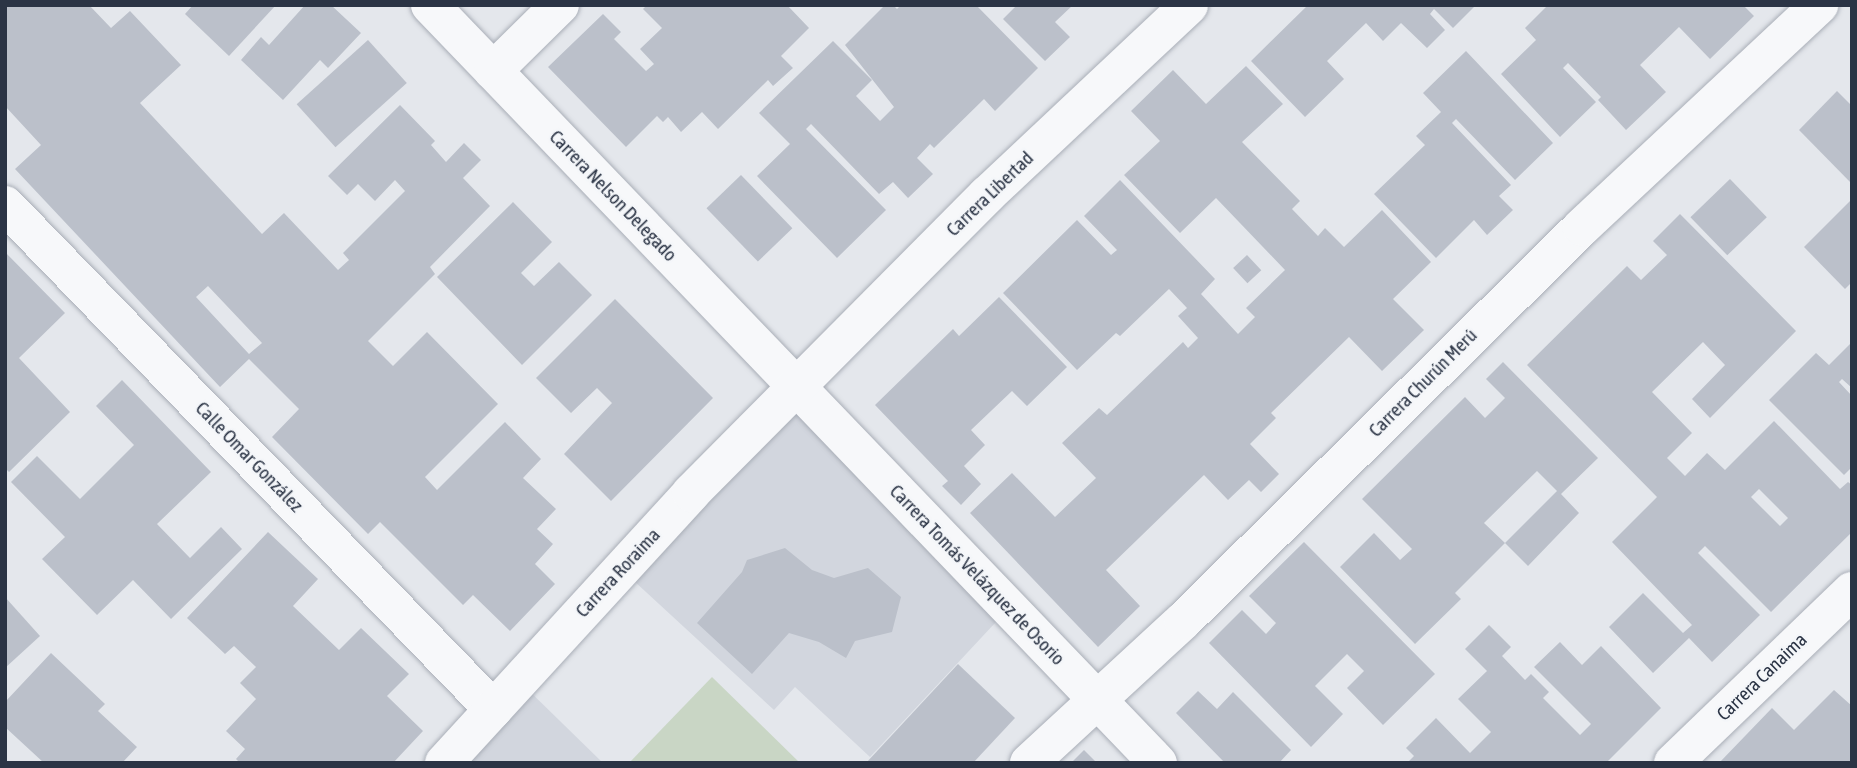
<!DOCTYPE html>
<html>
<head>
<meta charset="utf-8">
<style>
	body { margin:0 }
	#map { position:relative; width:1857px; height:768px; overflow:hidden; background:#e4e7ec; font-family:"Asap Condensed",sans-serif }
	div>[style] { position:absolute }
	.built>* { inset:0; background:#d2d6de }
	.green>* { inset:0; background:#c9d6c5 }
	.building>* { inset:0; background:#bbc0ca; transform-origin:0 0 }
	.roads { filter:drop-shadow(0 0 2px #a9aeb7) drop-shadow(0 0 2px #a9aeb7) }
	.minor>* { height:38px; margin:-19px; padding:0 19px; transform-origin:19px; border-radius:19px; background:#f7f8fa }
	span { translate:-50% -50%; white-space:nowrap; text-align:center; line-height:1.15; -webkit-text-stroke:5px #f4f6f9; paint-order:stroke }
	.street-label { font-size:19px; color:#2b3445 }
	.frame { position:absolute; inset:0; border:7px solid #2b3445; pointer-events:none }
</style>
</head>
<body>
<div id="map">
	<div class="built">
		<div style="clip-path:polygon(796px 387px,1009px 608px,870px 757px,795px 687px,774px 710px,621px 569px)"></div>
		<div style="clip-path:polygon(519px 681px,603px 763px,444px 763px)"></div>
	</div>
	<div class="green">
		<div style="clip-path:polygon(712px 677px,800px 763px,629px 763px)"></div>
	</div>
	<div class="building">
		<div style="clip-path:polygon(evenodd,5px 5px,89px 5px,111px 28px,130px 11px,181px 65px,140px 103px,262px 234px,284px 213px,338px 270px,349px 260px,343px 253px,405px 191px,395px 180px,375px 201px,358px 184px,347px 195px,328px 176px,400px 105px,435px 141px,431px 145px,446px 162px,464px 143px,481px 160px,463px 178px,490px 206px,430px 267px,435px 274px,368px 341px,393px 366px,427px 332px,498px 404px,425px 477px,437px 490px,505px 422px,541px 459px,523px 478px,556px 509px,537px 529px,553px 544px,535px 564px,555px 584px,510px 631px,473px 595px,463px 605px,380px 522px,368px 534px,272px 437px,299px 409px,249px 359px,220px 387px,15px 169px,41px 145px,5px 106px,5px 5px,208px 286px,262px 343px,249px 354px,196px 297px,208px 286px)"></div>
		<div style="clip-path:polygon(193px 5px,276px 5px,229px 56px,185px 14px)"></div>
		<div style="clip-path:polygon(305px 5px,331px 5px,361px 33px,328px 68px,320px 60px,283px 100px,241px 60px,261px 37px,269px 45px)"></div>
		<div style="clip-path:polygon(647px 5px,787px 5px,809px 28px,781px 56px,793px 68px,773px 86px,768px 80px,718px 129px,702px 112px,681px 132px,668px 117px,663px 122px,657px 116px,626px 147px,548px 67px,603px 14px,621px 32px,614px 39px,646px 71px,654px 64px,640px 49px,662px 28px,643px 9px)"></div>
		<div style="clip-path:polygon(885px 5px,893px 5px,897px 9px,901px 5px,976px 5px,1038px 68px,995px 111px,984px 99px,934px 148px,930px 144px,917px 158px,933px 174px,908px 198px,893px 182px,879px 194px,811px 124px,806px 129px,886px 210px,837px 258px,757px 176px,790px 144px,759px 113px,833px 41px,872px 80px,856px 96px,880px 121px,894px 107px,845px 45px)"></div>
		<div style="clip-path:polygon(1017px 5px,1073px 5px,1055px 22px,1070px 37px,1045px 61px,1003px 19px)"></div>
		<div style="clip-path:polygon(1308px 5px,1476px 5px,1453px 28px,1434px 9px,1430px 14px,1445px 30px,1427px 48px,1401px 23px,1383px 41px,1366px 23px,1327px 61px,1344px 79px,1305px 117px,1251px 61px)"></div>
		<div style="clip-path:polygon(1548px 5px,1743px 5px,1754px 16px,1710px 59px,1679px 27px,1640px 65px,1666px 92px,1626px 130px,1598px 100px,1601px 97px,1568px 63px,1563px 68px,1596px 102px,1560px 137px,1501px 74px,1536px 40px,1525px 28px)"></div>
		<div style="left:368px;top:40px;width:58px;height:96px;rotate:48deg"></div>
		<div style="clip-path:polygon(1466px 51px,1553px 143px,1515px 180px,1456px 119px,1452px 123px,1511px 185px,1499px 196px,1513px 210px,1487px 235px,1474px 220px,1436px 258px,1374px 194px,1425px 145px,1416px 136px,1441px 112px,1423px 93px)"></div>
		<div style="clip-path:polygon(1246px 66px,1283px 104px,1242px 142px,1300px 201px,1292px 209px,1318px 236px,1325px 228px,1344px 247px,1382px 210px,1431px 262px,1393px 299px,1424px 330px,1382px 371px,1349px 337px,1271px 413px,1276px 418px,1250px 444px,1279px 474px,1261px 492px,1249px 480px,1228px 500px,1204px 475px,1106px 570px,1140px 606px,1098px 647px,970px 513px,1012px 473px,1055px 517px,1096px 478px,1062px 443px,1099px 408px,1107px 415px,1183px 342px,1188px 348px,1198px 338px,1178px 316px,1187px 308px,1169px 289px,1120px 336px,1116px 333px,1077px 370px,1003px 293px,1077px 220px,1111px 255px,1117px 250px,1084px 216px,1120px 180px,1215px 279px,1201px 294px,1238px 334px,1255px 317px,1246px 308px,1285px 270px,1216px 198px,1180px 233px,1124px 175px,1160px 141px,1131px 111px,1173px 70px,1206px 104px)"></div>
		<div style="clip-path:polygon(1837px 91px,1852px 106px,1852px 184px,1799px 130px)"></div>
		<div style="left:741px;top:175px;width:74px;height:48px;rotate:46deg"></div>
		<div style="left:1730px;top:179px;width:53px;height:55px;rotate:46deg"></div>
		<div style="clip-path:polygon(1852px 199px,1852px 282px,1845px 289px,1804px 247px)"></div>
		<div style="clip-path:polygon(513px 202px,552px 242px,521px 273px,534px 286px,559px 262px,592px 295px,522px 365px,437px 277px)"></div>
		<div style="clip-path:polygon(evenodd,1680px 214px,1796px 331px,1710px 418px,1692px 399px,1725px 365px,1703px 342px,1652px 392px,1692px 433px,1667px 458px,1685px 476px,1707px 453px,1725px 470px,1774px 421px,1840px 489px,1848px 482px,1852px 485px,1852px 532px,1771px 612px,1705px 546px,1698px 553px,1760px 615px,1712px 662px,1689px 638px,1653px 673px,1609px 627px,1643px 593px,1683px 633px,1692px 625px,1612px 542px,1657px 497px,1527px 365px,1627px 266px,1641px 280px,1667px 255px,1653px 241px,1680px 214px,1759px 489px,1788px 518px,1780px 526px,1751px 497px,1759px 489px)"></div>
		<div style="clip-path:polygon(5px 252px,65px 313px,19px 358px,70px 412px,9px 472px,5px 468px)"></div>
		<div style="left:1247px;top:255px;width:21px;height:19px;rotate:47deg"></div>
		<div style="clip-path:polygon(999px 297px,1067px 367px,1027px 406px,1012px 391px,971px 430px,985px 445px,964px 466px,981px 484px,961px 505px,942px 486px,948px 481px,875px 405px,953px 329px,959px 336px)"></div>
		<div style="clip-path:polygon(615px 299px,713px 398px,611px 501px,564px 454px,612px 403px,597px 388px,571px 413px,536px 378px)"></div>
		<div style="clip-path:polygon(1852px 342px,1852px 388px,1842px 379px,1839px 382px,1852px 396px,1852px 467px,1844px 475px,1769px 400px,1816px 353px,1829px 365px)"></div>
		<div style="clip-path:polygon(evenodd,1503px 362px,1598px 458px,1561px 494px,1579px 513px,1528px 566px,1505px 543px,1455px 593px,1461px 599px,1415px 644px,1340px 567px,1374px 533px,1400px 560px,1412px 549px,1362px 499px,1465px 397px,1485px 418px,1505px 398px,1486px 379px,1503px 362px,1537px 471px,1557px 491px,1505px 543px,1484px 523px,1537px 471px)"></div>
		<div style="clip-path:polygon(122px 380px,211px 472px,157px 524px,190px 558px,221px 527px,242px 549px,171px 619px,133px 580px,97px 615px,42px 559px,65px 537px,11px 482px,37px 456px,80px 499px,134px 445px,96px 406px)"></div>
		<div style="clip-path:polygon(268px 532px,318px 579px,293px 606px,339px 650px,361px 628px,409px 674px,387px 696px,423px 731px,393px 763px,240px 763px,236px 759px,245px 749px,226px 731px,256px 699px,240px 683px,256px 667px,234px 646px,225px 654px,187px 618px)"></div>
		<div style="clip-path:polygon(1304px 542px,1435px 674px,1383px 725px,1347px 688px,1364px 671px,1347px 654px,1315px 686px,1343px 714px,1311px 747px,1209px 643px,1242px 610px,1266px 634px,1276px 623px,1249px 596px)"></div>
		<div style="clip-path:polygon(785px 548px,812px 570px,834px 578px,868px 568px,901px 597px,892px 632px,855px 641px,846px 658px,819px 642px,789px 633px,752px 674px,697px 623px,742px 572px,747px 560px)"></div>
		<div style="clip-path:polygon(5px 597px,40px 636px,5px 668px)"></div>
		<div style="clip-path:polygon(1489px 625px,1511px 647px,1502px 656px,1525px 680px,1531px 674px,1549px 692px,1543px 698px,1580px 735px,1591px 724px,1534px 667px,1560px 642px,1582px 665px,1601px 646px,1661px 708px,1606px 763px,1407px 763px,1414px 756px,1406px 748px,1436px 718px,1470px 753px,1491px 732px,1458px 699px,1487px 671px,1465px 649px)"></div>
		<div style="clip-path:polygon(51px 653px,105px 704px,98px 711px,137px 747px,122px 763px,44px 763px,5px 727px,5px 702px)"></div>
		<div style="clip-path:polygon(958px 664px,1015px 718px,973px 763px,866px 763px)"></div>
		<div style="clip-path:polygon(1834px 690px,1852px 706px,1852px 763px,1719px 763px,1772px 708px,1794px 730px)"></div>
		<div style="clip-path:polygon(1198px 691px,1217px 709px,1233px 692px,1291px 750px,1279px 763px,1225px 763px,1176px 713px)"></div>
		<div style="clip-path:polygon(1084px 750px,1097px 763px,1071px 763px)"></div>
	</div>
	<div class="roads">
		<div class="minor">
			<div style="left:430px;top:5px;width:1051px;rotate:46.16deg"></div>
			<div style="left:493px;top:71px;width:94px;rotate:-44.6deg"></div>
			<div style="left:5px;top:205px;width:702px;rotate:45.92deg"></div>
			<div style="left:444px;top:763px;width:366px;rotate:-47.5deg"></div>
			<div style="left:691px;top:493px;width:420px;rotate:-45.2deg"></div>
			<div style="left:987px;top:195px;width:277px;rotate:-43.2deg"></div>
			<div style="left:1029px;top:763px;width:209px;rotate:-42.7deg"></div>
			<div style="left:1183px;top:621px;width:561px;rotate:-44.64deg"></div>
			<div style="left:1582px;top:227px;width:325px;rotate:-43.1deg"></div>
			<div style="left:1673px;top:763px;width:248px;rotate:-43.9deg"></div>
		</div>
	</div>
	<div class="street-label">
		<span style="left:990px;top:194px;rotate:-44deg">Carrera Libertad</span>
		<span style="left:613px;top:196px;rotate:46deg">Carrera Nelson Delegado</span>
		<span style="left:1423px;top:383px;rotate:-45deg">Carrera Churún Merú</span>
		<span style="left:249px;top:457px;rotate:46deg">Calle Omar González</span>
		<span style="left:618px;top:573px;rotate:-47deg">Carrera Roraima</span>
		<span style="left:977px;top:575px;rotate:46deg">Carrera Tomás Velázquez de Osorio</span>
		<span style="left:1762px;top:677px;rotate:-44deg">Carrera Canaima</span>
	</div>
	<div class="frame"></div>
</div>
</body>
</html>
